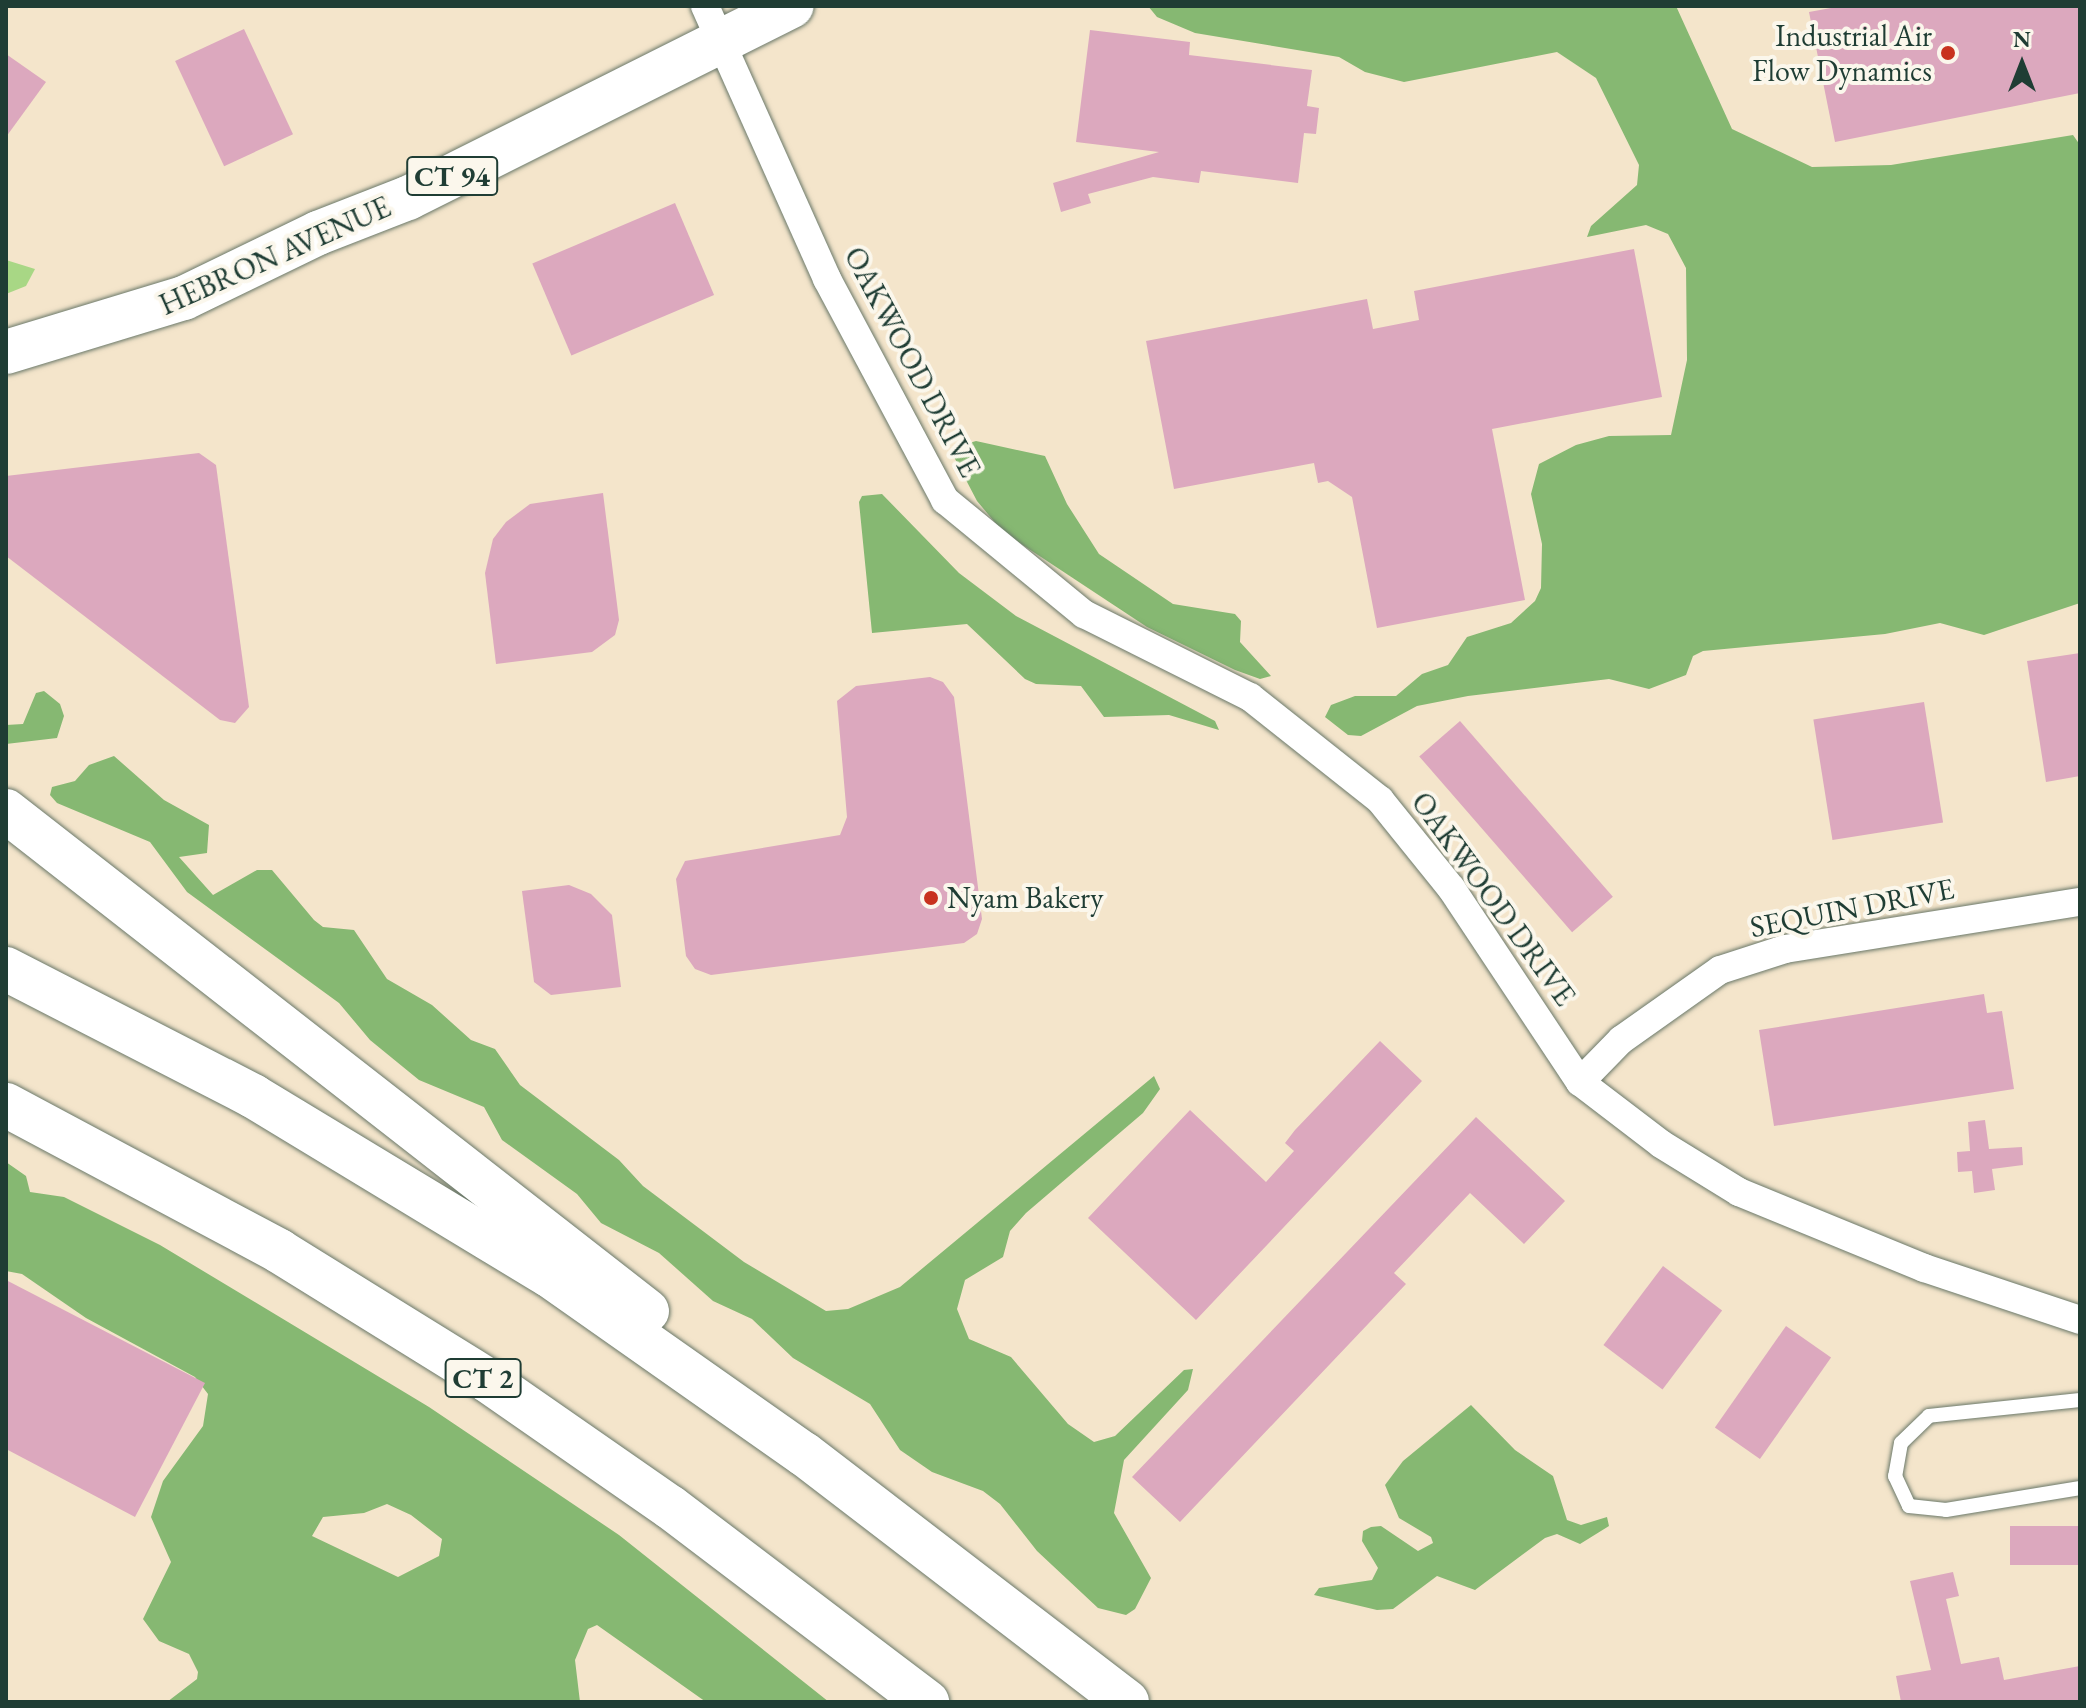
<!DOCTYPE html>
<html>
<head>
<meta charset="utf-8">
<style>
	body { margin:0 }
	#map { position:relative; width:2086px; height:1708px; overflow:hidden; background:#f4e5cb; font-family:"EB Garamond",serif }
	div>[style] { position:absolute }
	.green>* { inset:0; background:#a8d785 }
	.forest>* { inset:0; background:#86b872 }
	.building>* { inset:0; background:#dca8be; transform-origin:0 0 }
	.roads { filter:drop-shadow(0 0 2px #6a7869) drop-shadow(0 0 2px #6a7869) }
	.lane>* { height:14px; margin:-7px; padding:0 7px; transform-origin:7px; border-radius:7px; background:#fff }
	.street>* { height:28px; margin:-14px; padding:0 14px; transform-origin:14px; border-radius:14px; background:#fff }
	.primary>* { height:44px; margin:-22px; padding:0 22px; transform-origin:22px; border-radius:22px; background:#fff }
	.highway>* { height:44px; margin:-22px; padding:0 22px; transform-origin:22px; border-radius:22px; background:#fff }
	.dots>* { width:22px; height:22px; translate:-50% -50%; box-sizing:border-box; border:4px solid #fbf7ec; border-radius:50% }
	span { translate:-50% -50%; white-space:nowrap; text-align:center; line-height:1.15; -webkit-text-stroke:8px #fbf7ec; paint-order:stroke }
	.shield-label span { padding:2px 6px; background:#fbf7ec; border:2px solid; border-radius:6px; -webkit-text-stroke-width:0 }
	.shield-label { font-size:28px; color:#1f3d34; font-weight:700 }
	.poi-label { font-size:30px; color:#1f3d34 }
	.right { translate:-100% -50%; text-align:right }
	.left { translate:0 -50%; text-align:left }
	.street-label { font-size:30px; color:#1f3d34 }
	.frame { position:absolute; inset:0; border:8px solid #1f3d34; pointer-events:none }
	.north { position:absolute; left:1982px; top:24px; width:80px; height:80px; -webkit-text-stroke:6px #fbf7ec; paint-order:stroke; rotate:0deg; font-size:22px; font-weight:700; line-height:32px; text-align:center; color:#1f3d34 }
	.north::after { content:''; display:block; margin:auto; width:28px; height:36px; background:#1f3d34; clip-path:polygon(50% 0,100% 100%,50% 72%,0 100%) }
</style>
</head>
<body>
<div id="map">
	<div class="green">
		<div style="clip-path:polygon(6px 260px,35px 269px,26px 286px,6px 294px)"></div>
	</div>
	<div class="forest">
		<div style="clip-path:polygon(1148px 6px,1676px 6px,1732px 129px,1812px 167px,1891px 165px,2073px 135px,2080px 145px,2080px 603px,1984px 635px,1940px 623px,1885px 634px,1703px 651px,1693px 656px,1686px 675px,1649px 689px,1609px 679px,1468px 696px,1417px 706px,1361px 736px,1348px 735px,1325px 717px,1331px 705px,1355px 696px,1396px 696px,1422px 674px,1448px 665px,1467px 637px,1511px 623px,1535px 601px,1541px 588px,1542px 544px,1531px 494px,1539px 464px,1576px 445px,1609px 436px,1671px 435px,1687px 360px,1686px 268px,1668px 234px,1646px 225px,1587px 237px,1591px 226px,1637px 185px,1639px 165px,1596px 78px,1557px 52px,1404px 82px,1365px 72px,1339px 57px,1195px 33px,1157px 17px)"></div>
		<div style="clip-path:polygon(976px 441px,1045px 456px,1067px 504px,1099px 554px,1173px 604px,1235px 614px,1241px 621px,1240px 642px,1271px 676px,1260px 679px,1235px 670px,1147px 627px,1003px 532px,977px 501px,954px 457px,956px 447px)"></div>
		<div style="clip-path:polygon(882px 494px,959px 573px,1016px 616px,1215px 721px,1219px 730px,1169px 715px,1104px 717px,1081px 686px,1036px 684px,1025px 679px,967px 624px,872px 633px,859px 502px,862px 496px)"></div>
		<div style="clip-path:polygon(44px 691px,60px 704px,64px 716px,57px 738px,6px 744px,6px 725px,23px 724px,36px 693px)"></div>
		<div style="clip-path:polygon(114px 756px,164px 800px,209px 825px,207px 853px,179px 857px,213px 895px,257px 870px,272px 870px,314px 920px,323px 927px,354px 930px,387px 979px,432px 1005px,471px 1040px,495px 1049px,520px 1085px,619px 1160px,643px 1186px,744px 1262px,826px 1311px,848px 1309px,900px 1287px,1154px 1076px,1160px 1089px,1143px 1113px,1026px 1213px,1010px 1231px,1003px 1257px,965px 1280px,957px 1309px,969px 1339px,1011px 1357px,1068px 1424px,1094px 1442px,1115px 1436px,1184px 1370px,1193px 1369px,1188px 1390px,1124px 1460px,1114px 1513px,1151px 1578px,1135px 1609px,1126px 1615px,1098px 1608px,1037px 1551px,1000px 1504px,983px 1491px,932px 1472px,900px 1450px,870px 1404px,793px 1358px,752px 1319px,713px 1301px,659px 1253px,601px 1223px,577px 1194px,502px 1140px,484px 1107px,419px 1080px,370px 1040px,339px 1003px,187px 892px,150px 842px,57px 803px,50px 795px,52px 787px,75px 781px,89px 765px)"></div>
		<div style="clip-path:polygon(evenodd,6px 1162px,26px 1176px,30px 1192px,64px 1197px,160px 1245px,429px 1407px,619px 1535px,829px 1702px,706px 1702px,597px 1625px,588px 1629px,575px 1660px,580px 1702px,167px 1702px,197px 1679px,198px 1672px,189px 1654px,159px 1641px,143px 1619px,171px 1562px,151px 1517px,163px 1481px,203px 1426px,208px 1394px,195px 1377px,86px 1318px,22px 1274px,6px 1271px,6px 1162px,387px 1504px,411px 1515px,442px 1539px,439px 1556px,398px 1577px,312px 1536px,323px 1517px,364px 1513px,387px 1504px)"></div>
		<div style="clip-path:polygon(1471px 1405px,1515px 1450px,1553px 1476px,1567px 1520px,1581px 1525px,1607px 1517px,1609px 1526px,1580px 1544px,1557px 1534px,1545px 1538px,1475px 1590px,1437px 1576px,1393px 1609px,1377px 1610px,1314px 1595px,1319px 1588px,1372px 1580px,1378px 1568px,1362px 1541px,1363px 1531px,1371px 1527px,1381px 1526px,1418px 1551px,1433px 1543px,1431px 1537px,1399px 1518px,1385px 1485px,1403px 1461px)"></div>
	</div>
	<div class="building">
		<div style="clip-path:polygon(1842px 6px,2080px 6px,2080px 93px,1835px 142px,1809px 12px)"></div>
		<div style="left:244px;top:29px;width:116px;height:76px;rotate:65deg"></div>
		<div style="clip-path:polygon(1090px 30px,1190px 42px,1189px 55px,1312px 70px,1307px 106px,1319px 108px,1316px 134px,1304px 133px,1298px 183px,1201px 171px,1199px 183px,1153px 177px,1088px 194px,1091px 203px,1061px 212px,1053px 183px,1159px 152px,1076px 142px)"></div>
		<div style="clip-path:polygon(6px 54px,46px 82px,6px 137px)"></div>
		<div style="left:675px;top:203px;width:100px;height:155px;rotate:67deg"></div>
		<div style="clip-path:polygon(1634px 249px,1662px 397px,1492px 429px,1525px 600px,1377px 628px,1352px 497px,1328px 481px,1318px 483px,1314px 463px,1174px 489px,1146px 341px,1367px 299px,1373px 329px,1419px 320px,1414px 291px)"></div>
		<div style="clip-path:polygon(199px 453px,216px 465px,249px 707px,235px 723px,220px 720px,6px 556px,6px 476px)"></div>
		<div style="clip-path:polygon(603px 493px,619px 620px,615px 635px,592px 652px,496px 664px,485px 573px,493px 539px,506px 522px,530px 504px)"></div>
		<div style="clip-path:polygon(2080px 653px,2080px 776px,2046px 782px,2027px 661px)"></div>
		<div style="clip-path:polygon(930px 677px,943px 682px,954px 697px,982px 919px,977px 934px,964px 943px,711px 975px,695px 969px,686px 956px,676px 879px,685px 861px,840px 835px,847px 817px,837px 701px,856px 686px)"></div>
		<div style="left:1924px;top:702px;width:122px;height:112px;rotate:81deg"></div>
		<div style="left:1460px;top:721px;width:233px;height:54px;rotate:49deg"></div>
		<div style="clip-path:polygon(569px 885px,591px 894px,612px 915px,621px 987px,551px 995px,534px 982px,522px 891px)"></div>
		<div style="clip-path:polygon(1984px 994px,1987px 1013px,2002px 1011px,2014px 1089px,1774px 1126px,1759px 1030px)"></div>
		<div style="clip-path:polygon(1380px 1041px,1422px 1081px,1196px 1320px,1088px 1218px,1190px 1110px,1266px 1182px,1294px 1151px,1285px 1143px,1295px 1130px)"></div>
		<div style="clip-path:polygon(1476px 1117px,1565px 1201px,1524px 1244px,1470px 1193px,1394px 1273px,1406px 1284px,1180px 1522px,1132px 1477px)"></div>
		<div style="clip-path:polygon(1985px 1120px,1989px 1149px,2022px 1147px,2023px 1165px,1992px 1169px,1995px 1190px,1974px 1193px,1972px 1171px,1958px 1172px,1957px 1152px,1970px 1151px,1968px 1122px)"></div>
		<div style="left:1663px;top:1266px;width:74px;height:99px;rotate:37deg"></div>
		<div style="clip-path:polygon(6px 1280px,205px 1383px,135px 1517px,6px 1449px)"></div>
		<div style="left:1786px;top:1326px;width:55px;height:124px;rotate:35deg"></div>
		<div style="left:2080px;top:1526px;width:39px;height:70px;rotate:90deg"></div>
		<div style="clip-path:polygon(1953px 1572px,1959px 1596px,1946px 1599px,1961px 1664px,1999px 1657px,2004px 1680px,2080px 1666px,2080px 1702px,1901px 1702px,1896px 1676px,1931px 1670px,1910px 1581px)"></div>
	</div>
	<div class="roads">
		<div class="lane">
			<div style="left:2080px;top:1400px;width:152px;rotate:174deg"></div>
			<div style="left:1929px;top:1416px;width:39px;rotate:136deg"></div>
			<div style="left:1901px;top:1443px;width:34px;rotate:100deg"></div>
			<div style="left:1895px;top:1476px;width:33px;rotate:65deg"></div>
			<div style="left:1909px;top:1506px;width:37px;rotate:6deg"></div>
			<div style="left:1946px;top:1510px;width:136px;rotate:-9.3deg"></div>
		</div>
		<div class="street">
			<div style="left:705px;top:6px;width:299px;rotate:65.9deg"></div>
			<div style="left:827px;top:279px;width:251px;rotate:61.9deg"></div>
			<div style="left:945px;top:500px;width:180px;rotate:39.4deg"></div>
			<div style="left:1084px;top:614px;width:186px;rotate:26.6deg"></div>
			<div style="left:1250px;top:697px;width:166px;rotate:38.4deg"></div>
			<div style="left:1380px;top:800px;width:113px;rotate:51.1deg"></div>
			<div style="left:1451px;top:888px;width:233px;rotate:56.4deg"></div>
			<div style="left:1580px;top:1082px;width:102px;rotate:37.4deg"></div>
			<div style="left:1661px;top:1144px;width:92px;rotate:31.6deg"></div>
			<div style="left:1739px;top:1192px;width:200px;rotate:22.3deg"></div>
			<div style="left:1924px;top:1268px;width:164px;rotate:18.4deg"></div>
			<div style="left:1580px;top:1082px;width:59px;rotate:-45.7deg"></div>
			<div style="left:1621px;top:1040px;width:121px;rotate:-35.3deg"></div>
			<div style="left:1720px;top:970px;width:68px;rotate:-17.9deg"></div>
			<div style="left:1785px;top:949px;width:299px;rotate:-9.1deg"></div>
		</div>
		<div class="primary">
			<div style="left:6px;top:352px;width:186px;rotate:-16.9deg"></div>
			<div style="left:184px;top:298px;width:149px;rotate:-25.9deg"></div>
			<div style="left:318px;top:233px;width:97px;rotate:-21.3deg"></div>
			<div style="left:408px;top:198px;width:429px;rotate:-26.6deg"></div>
		</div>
		<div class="highway">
			<div style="left:6px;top:811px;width:813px;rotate:37.96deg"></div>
			<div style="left:6px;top:969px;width:278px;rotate:27.2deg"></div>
			<div style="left:253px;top:1096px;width:346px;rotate:31.2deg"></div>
			<div style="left:549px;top:1275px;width:312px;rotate:35.1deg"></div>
			<div style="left:804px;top:1454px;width:407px;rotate:37.5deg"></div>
			<div style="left:6px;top:1105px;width:310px;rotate:28.1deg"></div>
			<div style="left:279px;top:1251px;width:245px;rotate:31.8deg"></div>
			<div style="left:487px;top:1380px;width:223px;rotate:34.8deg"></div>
			<div style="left:670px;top:1507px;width:323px;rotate:37.2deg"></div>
		</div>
	</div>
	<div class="dots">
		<div style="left:1948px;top:53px;background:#c8321e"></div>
		<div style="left:931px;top:898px;background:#c8321e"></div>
	</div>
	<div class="shield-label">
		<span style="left:452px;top:176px">CT 94</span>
		<span style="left:483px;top:1378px">CT 2</span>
	</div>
	<div class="poi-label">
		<span class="right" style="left:1932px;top:53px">Industrial Air<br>Flow Dynamics</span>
		<span class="left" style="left:947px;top:898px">Nyam Bakery</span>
	</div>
	<div class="street-label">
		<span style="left:275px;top:256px;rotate:-24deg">HEBRON AVENUE</span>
		<span style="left:912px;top:362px;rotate:62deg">OAKWOOD DRIVE</span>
		<span style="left:1493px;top:899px;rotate:54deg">OAKWOOD DRIVE</span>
		<span style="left:1852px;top:908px;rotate:-11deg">SEQUIN DRIVE</span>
	</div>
	<div class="frame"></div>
	<div class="north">N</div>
</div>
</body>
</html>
